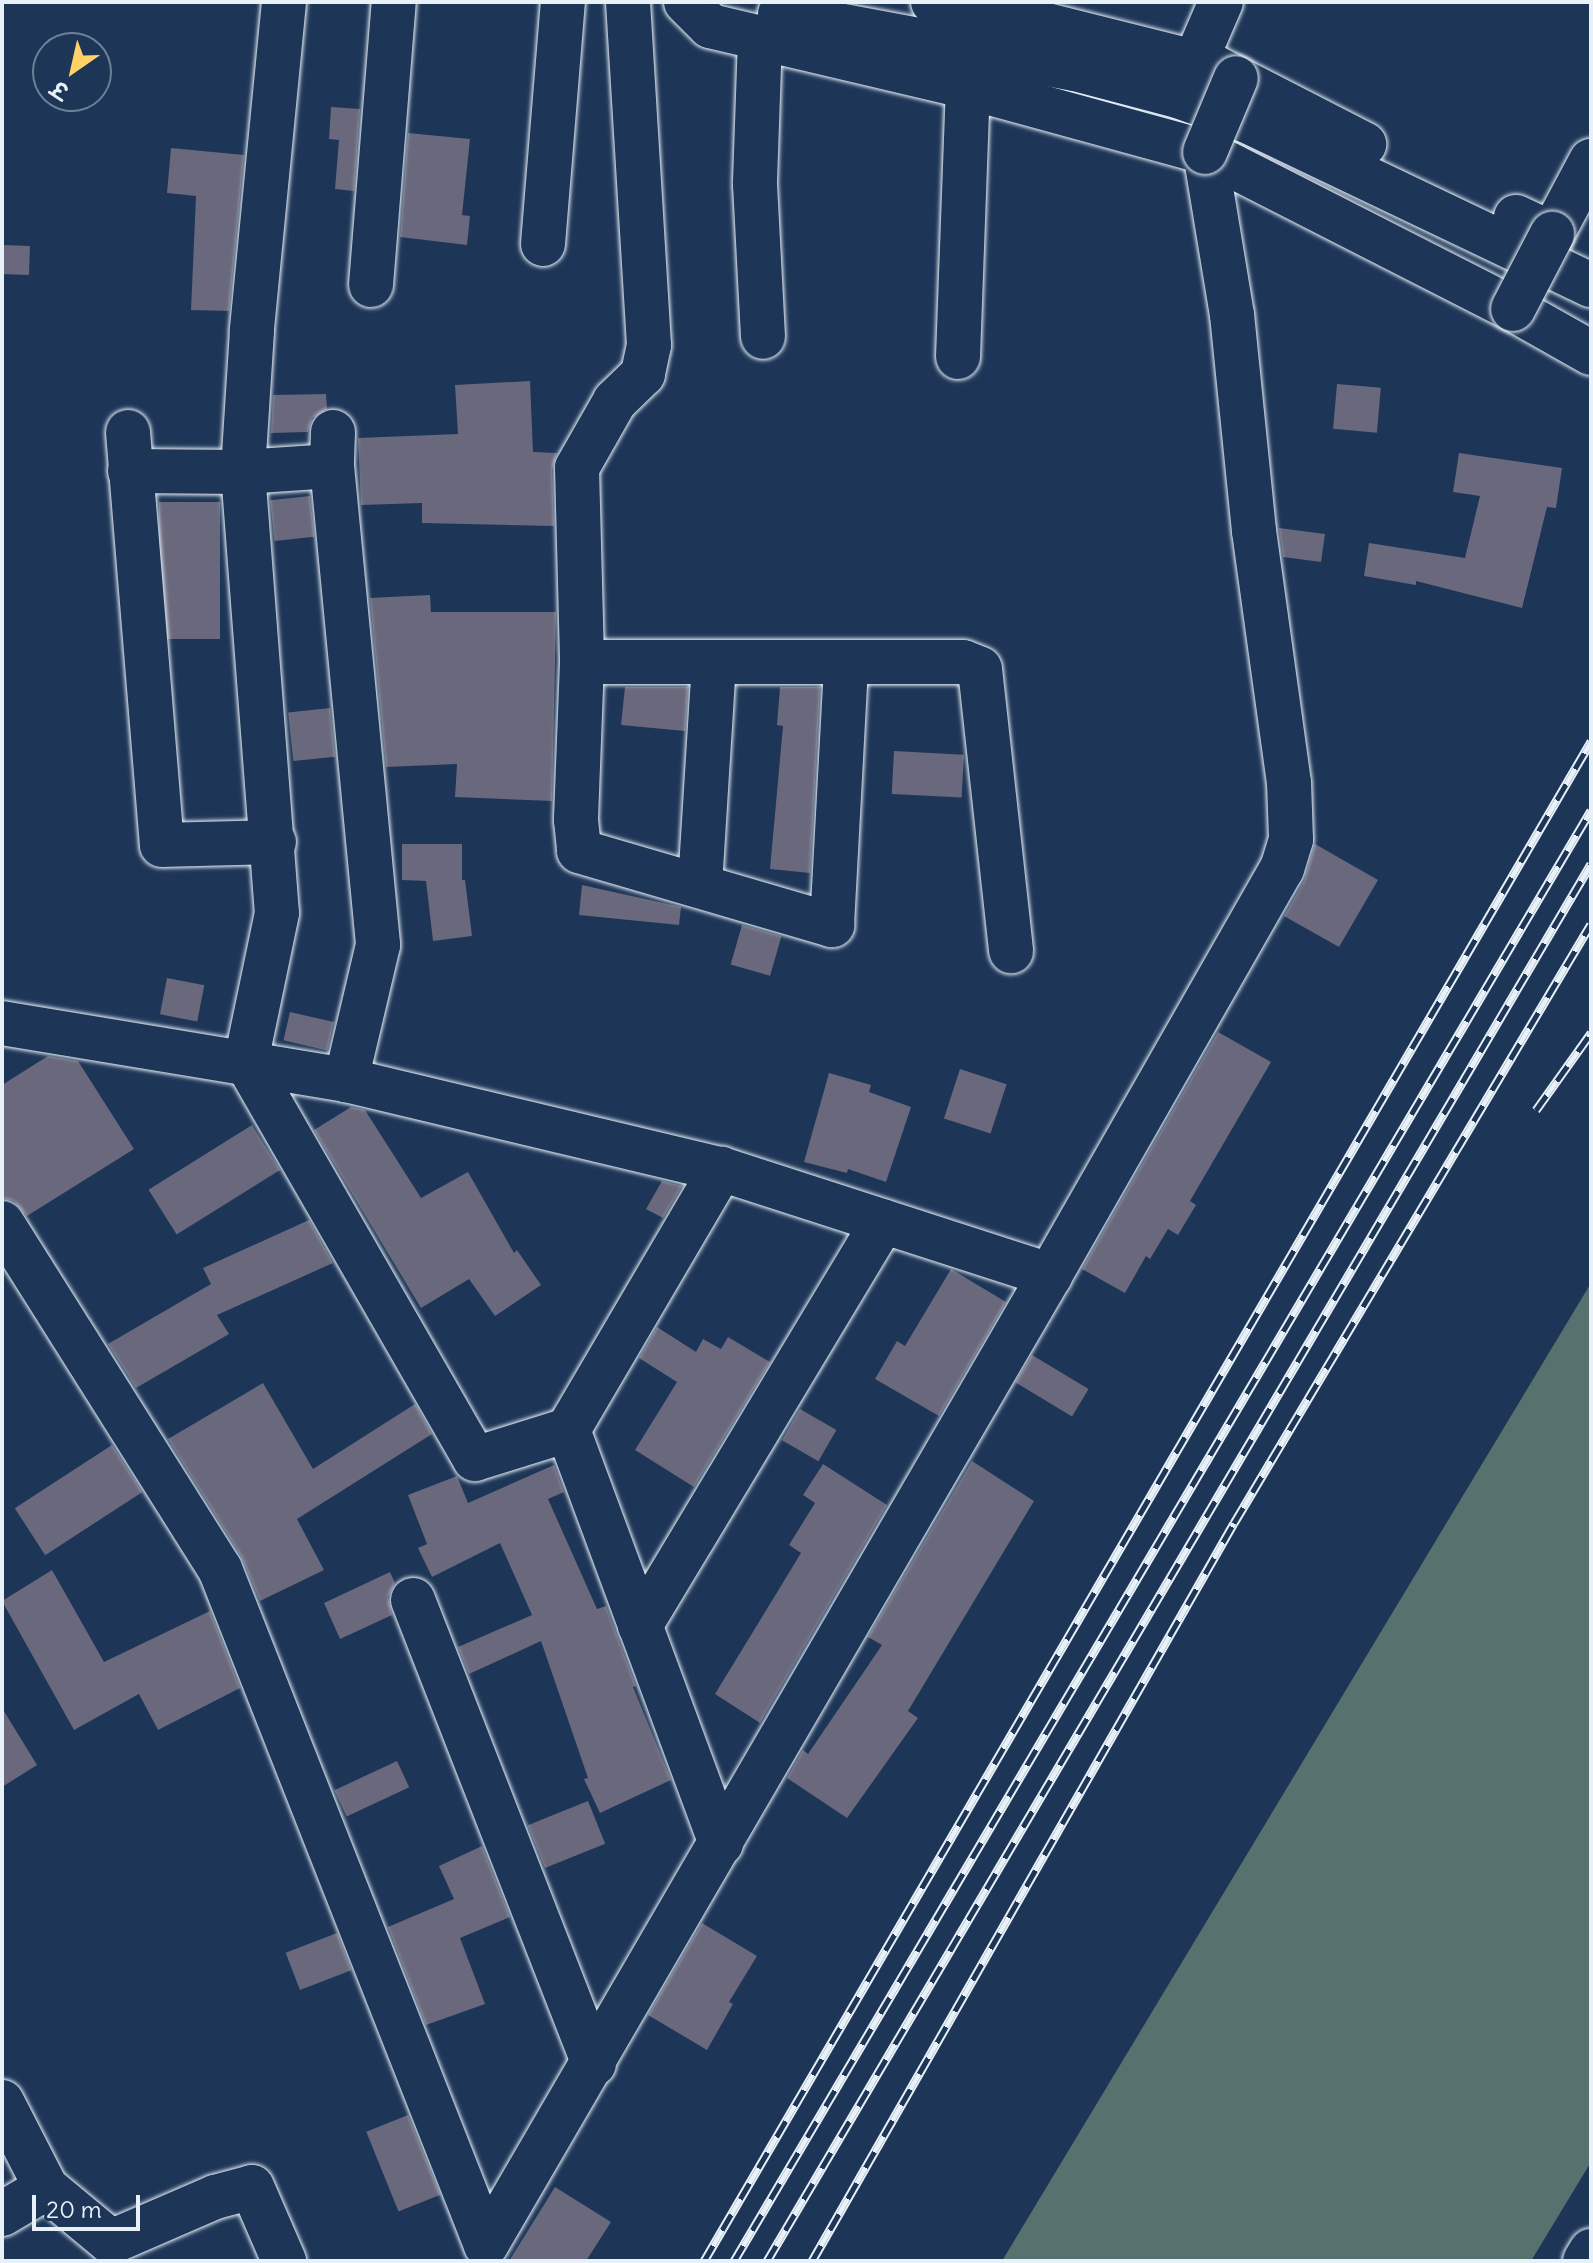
<!DOCTYPE html>
<html>
<head>
<meta charset="utf-8">
<style>
	body { margin:0 }
	#map { position:relative; width:1593px; height:2263px; overflow:hidden; background:#1d3557; font-family:Delius,"Playpen Sans Deva",sans-serif }
	div>[style] { position:absolute }
	.green>* { inset:0; background:#57716e }
	.building>* { inset:0; background:#69687c; transform-origin:0 0 }
	.roads { filter:drop-shadow(0 0 2px #e8f1f8) drop-shadow(0 0 2px #e8f1f8) }
	.minor>* { height:44px; margin:-22px; padding:0 22px; transform-origin:22px; border-radius:22px; background:#1d3557 }
	.rail>* { height:9px; margin-top:-4.5px; transform-origin:0; background:repeating-linear-gradient(90deg,#1d3557 0 18px,#e8f1f8 0 36px); box-sizing:border-box; border-block:2px solid #e8f1f8 }
	.bridges { filter:drop-shadow(0 0 2px #e8f1f8) drop-shadow(0 0 2px #e8f1f8) }
	.minor-bridge>* { height:44px; margin:-22px; padding:0 22px; transform-origin:22px; border-radius:22px; background:#1d3557 }
	span { translate:-50% -50%; white-space:nowrap; text-align:center; line-height:1.15; -webkit-text-stroke:7px #1d3557; paint-order:stroke }
	.frame { position:absolute; inset:0; border:4px solid #e8f1f8; pointer-events:none }
	.north { position:absolute; left:32px; top:32px; width:80px; height:80px; box-sizing:border-box; background:#1d3557; border:2px solid #6e8097; border-radius:50%; rotate:214deg; font-size:22px; font-weight:700; line-height:32px; text-align:center; color:#e8f1f8 }
	.north::after { content:''; display:block; margin:auto; width:28px; height:36px; background:#ffd166; clip-path:polygon(50% 0,100% 100%,50% 72%,0 100%) }
	.scale { position:absolute; left:32px; top:2195px; width:108px; height:36px; box-sizing:border-box; border:4px solid #e8f1f8; border-top:0; padding-left:10px; font-size:24px; line-height:28px; white-space:nowrap; color:#e8f1f8; -webkit-text-stroke:6px #1d3557; paint-order:stroke }
</style>
</head>
<body>
<div id="map">
	<div class="green">
		<div style="clip-path:polygon(1591px 1283px,1591px 2162px,1531px 2261px,1002px 2261px)"></div>
	</div>
	<div class="building">
		<div style="clip-path:polygon(331px 107px,360px 109px,354px 191px,335px 189px,339px 140px,329px 139px)"></div>
		<div style="clip-path:polygon(408px 133px,470px 139px,462px 215px,470px 216px,467px 245px,400px 237px)"></div>
		<div style="clip-path:polygon(171px 148px,244px 155px,229px 311px,191px 310px,196px 196px,167px 193px)"></div>
		<div style="left:2px;top:245px;width:28px;height:29px;rotate:2deg"></div>
		<div style="clip-path:polygon(530px 381px,533px 452px,557px 453px,552px 469px,554px 526px,422px 523px,422px 503px,361px 505px,358px 438px,458px 434px,455px 385px)"></div>
		<div style="left:1337px;top:384px;width:44px;height:45px;rotate:5deg"></div>
		<div style="clip-path:polygon(326px 394px,327px 409px,312px 418px,308px 432px,271px 433px,273px 395px)"></div>
		<div style="clip-path:polygon(1459px 453px,1562px 468px,1556px 508px,1547px 507px,1522px 608px,1416px 581px,1416px 585px,1364px 576px,1369px 543px,1465px 558px,1480px 496px,1453px 492px)"></div>
		<div style="left:310px;top:496px;width:41px;height:40px;rotate:84deg"></div>
		<div style="left:159px;top:502px;width:61px;height:137px"></div>
		<div style="clip-path:polygon(1279px 528px,1325px 534px,1321px 562px,1283px 557px)"></div>
		<div style="clip-path:polygon(430px 595px,431px 612px,556px 612px,552px 801px,455px 797px,457px 764px,386px 767px,370px 598px)"></div>
		<div style="clip-path:polygon(625px 687px,688px 687px,685px 731px,621px 725px)"></div>
		<div style="clip-path:polygon(780px 687px,820px 687px,810px 873px,770px 869px,783px 726px,777px 725px)"></div>
		<div style="left:330px;top:708px;width:49px;height:42px;rotate:84deg"></div>
		<div style="left:894px;top:751px;width:70px;height:43px;rotate:3deg"></div>
		<div style="clip-path:polygon(402px 844px,462px 844px,462px 880px,465px 880px,472px 936px,433px 941px,426px 881px,402px 880px)"></div>
		<div style="clip-path:polygon(1315px 844px,1378px 880px,1339px 947px,1284px 916px,1304px 881px)"></div>
		<div style="clip-path:polygon(582px 885px,681px 907px,679px 925px,579px 915px)"></div>
		<div style="left:742px;top:925px;width:41px;height:41px;rotate:16deg"></div>
		<div style="left:167px;top:978px;width:38px;height:37px;rotate:11deg"></div>
		<div style="left:290px;top:1012px;width:45px;height:29px;rotate:13deg"></div>
		<div style="clip-path:polygon(1218px 1032px,1271px 1062px,1190px 1201px,1196px 1205px,1178px 1235px,1168px 1229px,1150px 1259px,1146px 1256px,1125px 1293px,1082px 1269px)"></div>
		<div style="clip-path:polygon(48px 1056px,78px 1061px,134px 1149px,27px 1216px,14px 1201px,2px 1198px,2px 1085px)"></div>
		<div style="left:960px;top:1069px;width:49px;height:52px;rotate:18deg"></div>
		<div style="clip-path:polygon(829px 1073px,871px 1085px,869px 1092px,911px 1107px,886px 1182px,848px 1169px,847px 1173px,804px 1162px)"></div>
		<div style="clip-path:polygon(351px 1107px,365px 1110px,421px 1198px,468px 1172px,514px 1253px,517px 1250px,541px 1285px,495px 1316px,469px 1279px,421px 1308px,314px 1130px)"></div>
		<div style="left:252px;top:1125px;width:53px;height:122px;rotate:58deg"></div>
		<div style="clip-path:polygon(662px 1181px,682px 1186px,663px 1218px,646px 1209px)"></div>
		<div style="clip-path:polygon(309px 1220px,333px 1263px,217px 1315px,229px 1334px,136px 1388px,108px 1344px,211px 1284px,203px 1268px)"></div>
		<div style="clip-path:polygon(951px 1269px,1006px 1302px,939px 1416px,875px 1379px,897px 1341px,905px 1346px)"></div>
		<div style="clip-path:polygon(657px 1327px,696px 1352px,703px 1339px,721px 1349px,728px 1337px,770px 1362px,694px 1487px,635px 1450px,677px 1382px,639px 1358px)"></div>
		<div style="left:1032px;top:1355px;width:66px;height:32px;rotate:31deg"></div>
		<div style="clip-path:polygon(263px 1383px,313px 1469px,415px 1404px,432px 1434px,297px 1519px,324px 1570px,260px 1601px,241px 1556px,168px 1439px)"></div>
		<div style="left:800px;top:1409px;width:42px;height:36px;rotate:30deg"></div>
		<div style="left:112px;top:1445px;width:56px;height:116px;rotate:57deg"></div>
		<div style="clip-path:polygon(972px 1461px,1034px 1501px,908px 1711px,918px 1718px,847px 1818px,787px 1778px,803px 1750px,808px 1754px,882px 1645px,868px 1637px)"></div>
		<div style="clip-path:polygon(823px 1464px,887px 1505px,760px 1723px,715px 1694px,801px 1553px,789px 1545px,815px 1503px,803px 1495px)"></div>
		<div style="clip-path:polygon(554px 1465px,564px 1492px,548px 1499px,597px 1609px,606px 1606px,636px 1686px,633px 1687px,671px 1780px,600px 1813px,584px 1779px,588px 1778px,541px 1641px,469px 1674px,458px 1647px,532px 1615px,500px 1543px,432px 1577px,418px 1548px,427px 1544px,408px 1495px,457px 1476px,468px 1503px)"></div>
		<div style="clip-path:polygon(52px 1570px,104px 1662px,210px 1611px,240px 1688px,158px 1730px,139px 1694px,74px 1730px,2px 1601px)"></div>
		<div style="clip-path:polygon(390px 1572px,395px 1583px,388px 1597px,392px 1615px,340px 1639px,324px 1603px)"></div>
		<div style="clip-path:polygon(2px 1708px,37px 1765px,2px 1787px)"></div>
		<div style="left:397px;top:1761px;width:29px;height:69px;rotate:65deg"></div>
		<div style="left:588px;top:1801px;width:46px;height:65px;rotate:68deg"></div>
		<div style="clip-path:polygon(482px 1846px,510px 1917px,460px 1938px,485px 2004px,426px 2025px,388px 1927px,454px 1899px,439px 1866px)"></div>
		<div style="clip-path:polygon(702px 1923px,757px 1956px,729px 2002px,733px 2004px,707px 2050px,648px 2015px)"></div>
		<div style="left:337px;top:1933px;width:40px;height:55px;rotate:69deg"></div>
		<div style="left:408px;top:2115px;width:86px;height:45px;rotate:68deg"></div>
		<div style="clip-path:polygon(555px 2187px,611px 2222px,586px 2261px,509px 2261px)"></div>
	</div>
	<div class="roads">
		<div class="minor">
			<div style="left:284px;top:2px;width:331px;rotate:95.6deg"></div>
			<div style="left:252px;top:331px;width:141px;rotate:93.7deg"></div>
			<div style="left:243px;top:472px;width:442px;rotate:85.6deg"></div>
			<div style="left:277px;top:913px;width:151px;rotate:101.8deg"></div>
			<div style="left:246px;top:1061px;width:459px;rotate:60.1deg"></div>
			<div style="left:475px;top:1459px;width:97px;rotate:-17.3deg"></div>
			<div style="left:568px;top:1430px;width:303px;rotate:-59.6deg"></div>
			<div style="left:628px;top:2px;width:344px;rotate:86.5deg"></div>
			<div style="left:649px;top:345px;width:30px;rotate:102deg"></div>
			<div style="left:643px;top:374px;width:39px;rotate:136deg"></div>
			<div style="left:615px;top:401px;width:77px;rotate:119.6deg"></div>
			<div style="left:577px;top:468px;width:194px;rotate:88.5deg"></div>
			<div style="left:582px;top:662px;width:158px;rotate:92.2deg"></div>
			<div style="left:576px;top:820px;width:31px;rotate:84deg"></div>
			<div style="left:579px;top:851px;width:264px;rotate:16.3deg"></div>
			<div style="left:832px;top:925px;width:261px;rotate:-86.9deg"></div>
			<div style="left:686px;top:2px;width:34px;rotate:45deg"></div>
			<div style="left:710px;top:26px;width:265px;rotate:13.3deg"></div>
			<div style="left:968px;top:87px;width:246px;rotate:15.3deg"></div>
			<div style="left:1205px;top:152px;width:346px;rotate:27deg"></div>
			<div style="left:1513px;top:309px;width:90px;rotate:29.4deg"></div>
			<div style="left:933px;top:2px;width:83px;rotate:10.4deg"></div>
			<div style="left:1015px;top:17px;width:205px;rotate:14.1deg"></div>
			<div style="left:1214px;top:67px;width:169px;rotate:27.2deg"></div>
			<div style="left:780px;top:14px;width:300px;rotate:10.6deg"></div>
			<div style="left:1075px;top:69px;width:106px;rotate:14.7deg"></div>
			<div style="left:1178px;top:96px;width:73px;rotate:19.9deg"></div>
			<div style="left:1247px;top:121px;width:381px;rotate:25.5deg"></div>
			<div style="left:760px;top:38px;width:146px;rotate:92deg"></div>
			<div style="left:755px;top:184px;width:153px;rotate:87deg"></div>
			<div style="left:1195px;top:62px;width:65px;rotate:-66.6deg"></div>
			<div style="left:1516px;top:217px;width:40px;rotate:25deg"></div>
			<div style="left:1552px;top:234px;width:83px;rotate:-61.9deg"></div>
			<div style="left:543px;top:244px;width:243px;rotate:-85.3deg"></div>
			<div style="left:371px;top:285px;width:284px;rotate:-85.4deg"></div>
			<div style="left:958px;top:357px;width:270px;rotate:-87.9deg"></div>
			<div style="left:128px;top:432px;width:414px;rotate:85.3deg"></div>
			<div style="left:162px;top:845px;width:112px;rotate:-1.5deg"></div>
			<div style="left:333px;top:432px;width:34px;rotate:92deg"></div>
			<div style="left:332px;top:466px;width:481px;rotate:84.5deg"></div>
			<div style="left:378px;top:945px;width:139px;rotate:103.3deg"></div>
			<div style="left:130px;top:471px;width:113px;rotate:0.5deg"></div>
			<div style="left:243px;top:472px;width:89px;rotate:-3.9deg"></div>
			<div style="left:582px;top:662px;width:381px"></div>
			<div style="left:963px;top:662px;width:18px;rotate:22deg"></div>
			<div style="left:980px;top:669px;width:284px;rotate:83.7deg"></div>
			<div style="left:700px;top:885px;width:221px;rotate:-86.4deg"></div>
			<div style="left:2px;top:1023px;width:349px;rotate:9.4deg"></div>
			<div style="left:346px;top:1080px;width:385px;rotate:13.4deg"></div>
			<div style="left:721px;top:1169px;width:346px;rotate:17.9deg"></div>
			<div style="left:2px;top:1223px;width:409px;rotate:57.8deg"></div>
			<div style="left:220px;top:1569px;width:726px;rotate:68.52deg"></div>
			<div style="left:568px;top:1430px;width:441px;rotate:69.7deg"></div>
			<div style="left:413px;top:1600px;width:498px;rotate:68.7deg"></div>
			<div style="left:640px;top:1626px;width:472px;rotate:-59deg"></div>
			<div style="left:2px;top:2102px;width:97px;rotate:62.9deg"></div>
			<div style="left:46px;top:2188px;width:85px;rotate:39.7deg"></div>
			<div style="left:111px;top:2242px;width:113px;rotate:-23.4deg"></div>
			<div style="left:215px;top:2197px;width:38px;rotate:-15deg"></div>
			<div style="left:252px;top:2187px;width:81px;rotate:66.6deg"></div>
			<div style="left:2px;top:2214px;width:51px;rotate:-30.6deg"></div>
			<div style="left:486px;top:2245px;width:1122px;rotate:-59.82deg"></div>
			<div style="left:1050px;top:1275px;width:468px;rotate:-60.3deg"></div>
			<div style="left:1282px;top:869px;width:31px;rotate:-73deg"></div>
			<div style="left:1291px;top:839px;width:56px;rotate:-92deg"></div>
			<div style="left:1289px;top:783px;width:254px;rotate:-97.9deg"></div>
			<div style="left:1254px;top:531px;width:217px;rotate:-95.8deg"></div>
			<div style="left:1232px;top:315px;width:165px;rotate:-99.4deg"></div>
			<div style="left:1585px;top:2261px;width:12px;rotate:-59deg"></div>
		</div>
	</div>
	<div class="rail">
		<div style="left:1536px;top:1110px;width:95px;rotate:-54.5deg"></div>
		<div style="left:704px;top:2261px;width:1760px;rotate:-59.73deg"></div>
		<div style="left:734px;top:2261px;width:1685px;rotate:-59.43deg"></div>
		<div style="left:767px;top:2261px;width:1622px;rotate:-59.47deg"></div>
		<div style="left:812px;top:2261px;width:850px;rotate:-60.24deg"></div>
		<div style="left:1234px;top:1523px;width:697px;rotate:-59.21deg"></div>
	</div>
	<div class="bridges">
		<div class="minor-bridge">
			<div style="left:1205px;top:152px;width:80px;rotate:-67.3deg"></div>
			<div style="left:1513px;top:309px;width:85px;rotate:-62.5deg"></div>
		</div>
	</div>
	<div class="frame"></div>
	<div class="north">उ</div>
	<div class="scale">20 m</div>
</div>
</body>
</html>
